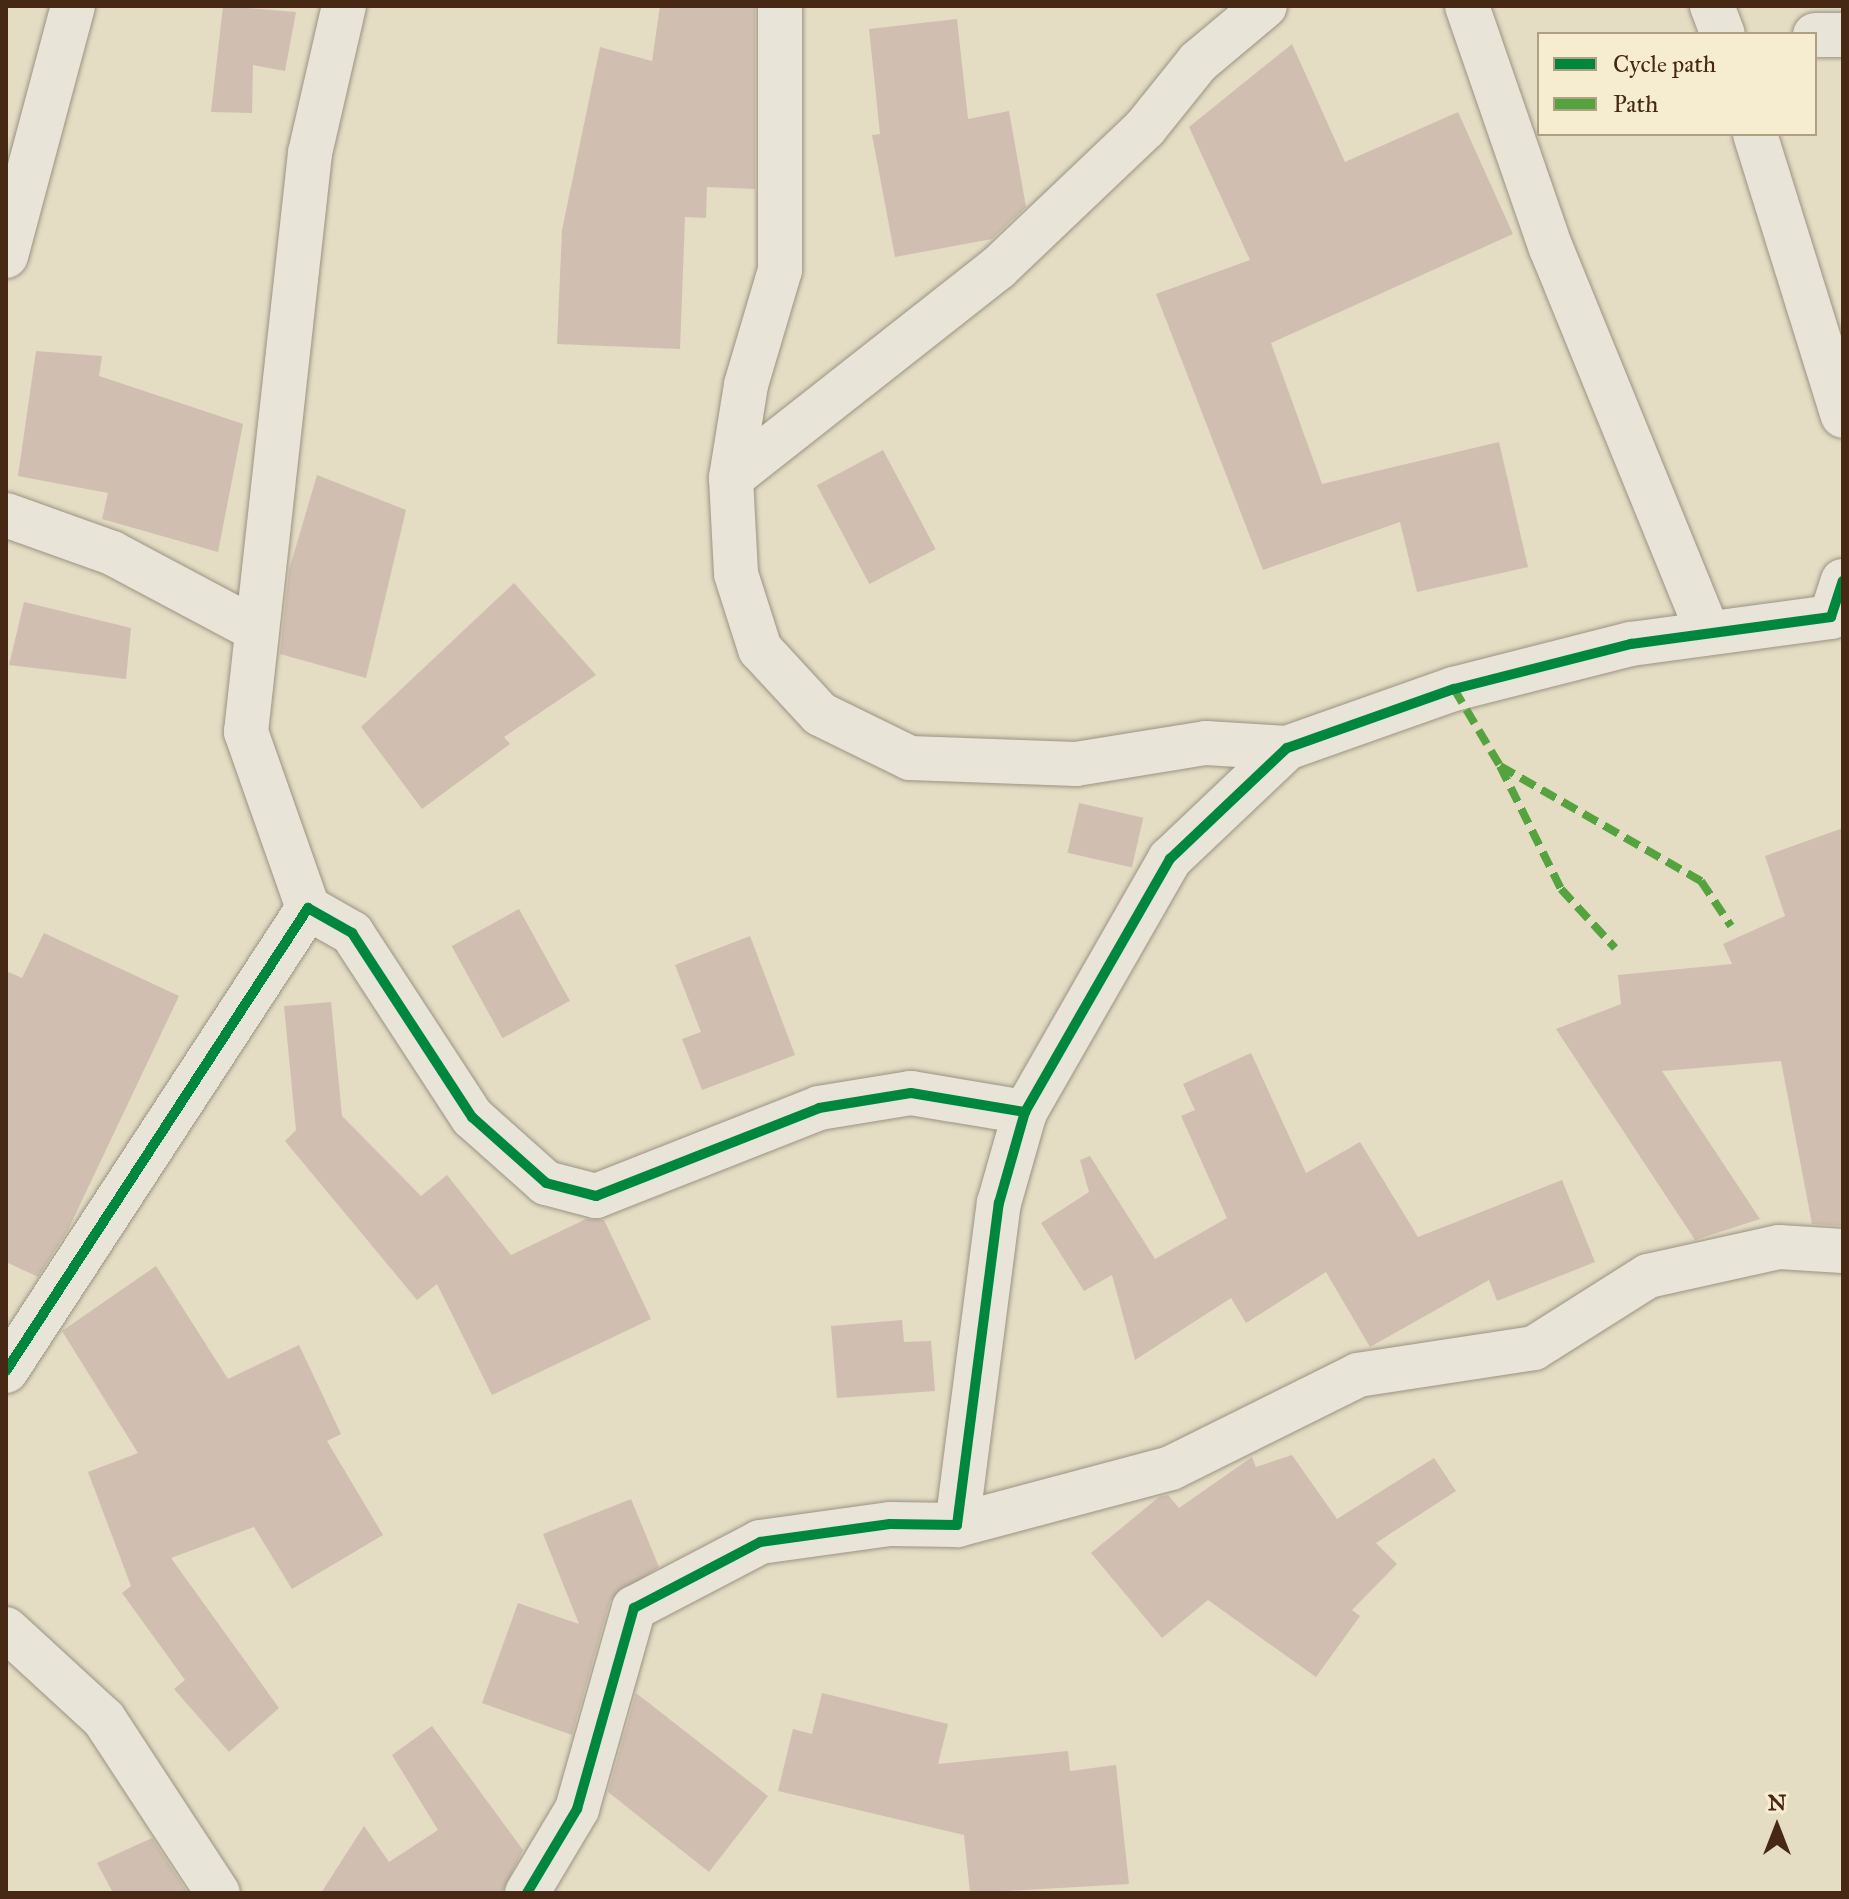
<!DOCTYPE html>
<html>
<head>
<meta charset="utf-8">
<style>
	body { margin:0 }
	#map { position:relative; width:1849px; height:1899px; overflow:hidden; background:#e4dcc3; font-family:"IM FELL Great Primer",serif }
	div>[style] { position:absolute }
	.building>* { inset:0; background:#d0bfb0; transform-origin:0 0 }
	.roads { filter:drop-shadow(0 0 2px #9b9382) drop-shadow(0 0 2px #9b9382) }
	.minor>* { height:44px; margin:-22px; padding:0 22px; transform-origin:22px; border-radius:22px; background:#e9e4d8 }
	.tertiary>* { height:44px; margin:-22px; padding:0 22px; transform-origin:22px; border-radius:22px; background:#e9e4d8 }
	.quiet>* { height:8px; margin-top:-4px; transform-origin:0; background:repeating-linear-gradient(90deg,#55a33f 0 16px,transparent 0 24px) }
	.cycleway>* { height:10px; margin:-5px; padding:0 5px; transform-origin:5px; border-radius:5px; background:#00873e }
	span { translate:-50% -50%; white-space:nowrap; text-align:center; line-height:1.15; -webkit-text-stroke:8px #f6edd0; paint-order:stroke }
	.frame { position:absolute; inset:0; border:8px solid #462814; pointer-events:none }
	.legend { position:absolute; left:1537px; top:32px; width:280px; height:104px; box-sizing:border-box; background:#f6edd0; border:2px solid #b09e85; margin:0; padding:10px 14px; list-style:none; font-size:24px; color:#462814 }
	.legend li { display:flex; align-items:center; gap:16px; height:40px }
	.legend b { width:40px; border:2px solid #b09e85 }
	.north { position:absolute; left:1737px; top:1787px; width:80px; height:80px; -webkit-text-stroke:6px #f6edd0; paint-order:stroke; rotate:0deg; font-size:22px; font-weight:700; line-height:32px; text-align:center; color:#462814 }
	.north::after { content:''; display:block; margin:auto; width:28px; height:36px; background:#462814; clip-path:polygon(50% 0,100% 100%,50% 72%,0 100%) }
</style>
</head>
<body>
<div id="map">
	<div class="building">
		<div style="clip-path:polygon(223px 6px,296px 12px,285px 71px,253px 65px,252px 113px,211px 112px)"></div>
		<div style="clip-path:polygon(660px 6px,755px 6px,755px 189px,707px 187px,706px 218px,685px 217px,680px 349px,557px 344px,562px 230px,600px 47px,652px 61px)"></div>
		<div style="clip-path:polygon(957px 19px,968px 119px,1009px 111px,1026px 207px,992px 239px,895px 257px,872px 135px,880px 134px,869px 29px)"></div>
		<div style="clip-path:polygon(1292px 44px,1345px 162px,1458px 112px,1513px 234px,1271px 343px,1322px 484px,1499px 442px,1528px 567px,1417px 592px,1400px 522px,1263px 570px,1156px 294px,1250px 260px,1189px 127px)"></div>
		<div style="clip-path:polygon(36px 351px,102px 356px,99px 376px,243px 424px,218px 552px,102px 519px,108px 493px,18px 476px)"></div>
		<div style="left:883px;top:450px;width:112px;height:75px;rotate:62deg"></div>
		<div style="clip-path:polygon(317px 475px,406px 510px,366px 678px,280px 654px,289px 570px)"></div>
		<div style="clip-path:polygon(514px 583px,596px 675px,504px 737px,510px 744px,422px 809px,361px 727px)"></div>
		<div style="clip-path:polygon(24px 602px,131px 628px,126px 679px,9px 665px)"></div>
		<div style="left:1079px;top:803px;width:66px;height:51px;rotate:13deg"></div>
		<div style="clip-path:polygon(1843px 828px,1843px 1226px,1812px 1224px,1781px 1061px,1662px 1071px,1760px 1219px,1695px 1240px,1556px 1029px,1621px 1004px,1618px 975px,1732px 964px,1723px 944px,1785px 916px,1765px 856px)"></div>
		<div style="left:519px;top:909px;width:105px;height:77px;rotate:61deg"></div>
		<div style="clip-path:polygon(44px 933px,179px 996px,68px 1230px,38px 1277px,6px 1262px,6px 971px,22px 978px)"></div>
		<div style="clip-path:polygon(750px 936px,795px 1055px,702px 1090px,682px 1039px,701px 1032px,675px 965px)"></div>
		<div style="clip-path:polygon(331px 1002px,342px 1116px,421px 1196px,447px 1175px,511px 1255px,586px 1219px,604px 1220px,651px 1319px,492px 1395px,437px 1284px,417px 1300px,285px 1141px,296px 1130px,284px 1006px)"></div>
		<div style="clip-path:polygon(1251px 1053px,1306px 1173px,1360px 1142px,1418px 1237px,1562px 1180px,1595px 1262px,1497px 1301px,1489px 1280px,1370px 1347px,1326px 1272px,1246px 1323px,1231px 1298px,1135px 1360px,1112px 1275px,1084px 1291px,1041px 1223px,1089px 1192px,1080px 1160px,1090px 1156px,1155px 1259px,1227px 1218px,1181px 1116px,1195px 1110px,1183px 1084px)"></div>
		<div style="clip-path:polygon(156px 1266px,228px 1379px,299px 1345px,341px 1434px,327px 1441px,383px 1535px,292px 1589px,254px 1527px,171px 1558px,279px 1708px,229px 1752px,174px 1689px,185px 1680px,122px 1593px,131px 1586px,88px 1472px,138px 1453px,62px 1331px)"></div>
		<div style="clip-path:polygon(902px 1320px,904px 1342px,931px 1341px,935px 1391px,837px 1398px,831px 1326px)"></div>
		<div style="clip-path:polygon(1292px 1455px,1337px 1519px,1434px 1458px,1456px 1491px,1376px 1543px,1397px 1564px,1352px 1610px,1360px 1616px,1316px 1677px,1208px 1600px,1162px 1638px,1091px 1553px,1159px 1497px,1168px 1495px,1179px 1508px,1252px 1457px,1256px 1467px)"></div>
		<div style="clip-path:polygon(631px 1499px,659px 1567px,610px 1601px,572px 1735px,482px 1703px,518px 1603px,579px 1624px,543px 1534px)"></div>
		<div style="clip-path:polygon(636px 1693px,768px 1796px,709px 1872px,608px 1792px)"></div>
		<div style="clip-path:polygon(822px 1693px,948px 1724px,938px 1764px,1068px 1751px,1070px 1771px,1116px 1765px,1129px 1884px,970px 1893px,964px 1835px,778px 1791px,793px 1729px,812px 1734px)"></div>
		<div style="clip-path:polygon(432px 1726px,523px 1850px,502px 1893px,321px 1893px,364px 1826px,389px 1862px,438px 1830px,392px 1755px)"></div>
		<div style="clip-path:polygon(152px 1838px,188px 1893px,113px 1893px,97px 1863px)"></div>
	</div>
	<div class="roads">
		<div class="minor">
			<div style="left:780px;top:6px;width:264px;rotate:90deg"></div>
			<div style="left:780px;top:270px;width:120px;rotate:106.5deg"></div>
			<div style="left:746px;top:385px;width:94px;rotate:99.2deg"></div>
			<div style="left:731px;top:478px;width:96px;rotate:87deg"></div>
			<div style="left:736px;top:574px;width:79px;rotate:72.3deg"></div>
			<div style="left:760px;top:649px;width:88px;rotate:47.3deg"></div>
			<div style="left:820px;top:714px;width:100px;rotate:26.1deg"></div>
			<div style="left:910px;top:758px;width:166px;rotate:2.1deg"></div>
			<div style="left:1076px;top:764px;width:132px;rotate:-9.2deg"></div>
			<div style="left:1206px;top:743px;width:81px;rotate:3.5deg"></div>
			<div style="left:1467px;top:6px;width:256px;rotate:70.9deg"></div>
			<div style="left:1551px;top:248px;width:415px;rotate:67.8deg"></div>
			<div style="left:1712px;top:6px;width:30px;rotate:69deg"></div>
			<div style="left:6px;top:256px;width:259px;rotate:-75deg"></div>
			<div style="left:731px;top:478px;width:340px;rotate:-38.2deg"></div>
			<div style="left:998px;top:268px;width:203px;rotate:-43.6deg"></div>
			<div style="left:1145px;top:128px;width:85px;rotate:-51.2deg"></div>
			<div style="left:1198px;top:62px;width:87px;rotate:-39.9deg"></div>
			<div style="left:6px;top:515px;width:113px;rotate:19.7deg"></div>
			<div style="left:112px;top:553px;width:164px;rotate:28deg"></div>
			<div style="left:308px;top:908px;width:187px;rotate:-109.4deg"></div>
			<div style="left:246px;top:732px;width:583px;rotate:-83.69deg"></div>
			<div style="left:310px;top:153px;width:151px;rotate:-77deg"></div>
			<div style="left:6px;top:1371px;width:553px;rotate:-56.88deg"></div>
			<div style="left:308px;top:908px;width:51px;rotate:29.6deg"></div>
			<div style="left:352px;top:933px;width:220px;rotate:56.9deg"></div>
			<div style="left:472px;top:1117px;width:99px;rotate:41.7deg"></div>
			<div style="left:546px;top:1183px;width:52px;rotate:14.6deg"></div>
			<div style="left:596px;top:1196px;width:240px;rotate:-21.5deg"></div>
			<div style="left:819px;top:1108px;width:93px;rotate:-9.3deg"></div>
			<div style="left:911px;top:1093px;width:116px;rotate:9.5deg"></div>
			<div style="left:957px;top:1525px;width:221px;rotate:-14.9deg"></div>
			<div style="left:1171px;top:1468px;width:209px;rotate:-26.4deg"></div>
			<div style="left:1358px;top:1375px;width:178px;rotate:-8.7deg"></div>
			<div style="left:1534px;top:1348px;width:135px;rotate:-32.3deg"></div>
			<div style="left:1648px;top:1276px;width:134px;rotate:-12.5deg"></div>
			<div style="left:1779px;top:1247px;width:64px;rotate:3.6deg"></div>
			<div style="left:6px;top:1629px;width:133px;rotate:42.6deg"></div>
			<div style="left:104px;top:1719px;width:208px;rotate:56.8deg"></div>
		</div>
		<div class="tertiary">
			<div style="left:1815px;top:35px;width:28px"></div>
			<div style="left:1755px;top:134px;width:295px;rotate:72.7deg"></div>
			<div style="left:527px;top:1893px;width:98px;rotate:-59.2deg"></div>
			<div style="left:577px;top:1809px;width:209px;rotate:-74.2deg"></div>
			<div style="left:634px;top:1608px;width:142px;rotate:-27.6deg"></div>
			<div style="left:760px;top:1542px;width:131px;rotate:-7.9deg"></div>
			<div style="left:890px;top:1524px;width:67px;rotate:0.9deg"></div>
			<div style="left:957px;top:1525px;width:325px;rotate:-82.6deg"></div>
			<div style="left:999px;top:1203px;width:95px;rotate:-74.1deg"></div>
			<div style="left:1025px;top:1112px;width:292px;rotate:-60.2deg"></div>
			<div style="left:1170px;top:859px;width:161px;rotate:-43.5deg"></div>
			<div style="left:1287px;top:748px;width:177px;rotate:-19.5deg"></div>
			<div style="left:1454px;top:689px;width:183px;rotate:-14.3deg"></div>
			<div style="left:1631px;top:644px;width:202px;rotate:-7.7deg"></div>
			<div style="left:1831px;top:617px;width:38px;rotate:-72deg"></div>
		</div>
	</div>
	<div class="quiet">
		<div style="left:1454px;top:689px;width:90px;rotate:59.1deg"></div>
		<div style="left:1500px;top:766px;width:232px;rotate:29.8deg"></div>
		<div style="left:1701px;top:881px;width:54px;rotate:56.3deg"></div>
		<div style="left:1500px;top:766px;width:137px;rotate:63.6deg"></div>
		<div style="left:1561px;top:889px;width:80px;rotate:47.5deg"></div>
	</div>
	<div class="cycleway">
		<div style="left:6px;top:1371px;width:553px;rotate:-56.88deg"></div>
		<div style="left:308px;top:908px;width:51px;rotate:29.6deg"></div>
		<div style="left:352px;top:933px;width:220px;rotate:56.9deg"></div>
		<div style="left:472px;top:1117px;width:99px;rotate:41.7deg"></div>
		<div style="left:546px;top:1183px;width:52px;rotate:14.6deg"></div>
		<div style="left:596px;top:1196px;width:240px;rotate:-21.5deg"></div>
		<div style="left:819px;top:1108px;width:93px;rotate:-9.3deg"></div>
		<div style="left:911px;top:1093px;width:116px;rotate:9.5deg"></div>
		<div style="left:527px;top:1893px;width:98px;rotate:-59.2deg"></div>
		<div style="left:577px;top:1809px;width:209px;rotate:-74.2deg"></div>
		<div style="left:634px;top:1608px;width:142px;rotate:-27.6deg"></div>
		<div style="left:760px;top:1542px;width:131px;rotate:-7.9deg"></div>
		<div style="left:890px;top:1524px;width:67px;rotate:0.9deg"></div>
		<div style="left:957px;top:1525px;width:325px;rotate:-82.6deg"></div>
		<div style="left:999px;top:1203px;width:95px;rotate:-74.1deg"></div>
		<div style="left:1025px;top:1112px;width:292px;rotate:-60.2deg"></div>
		<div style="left:1170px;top:859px;width:161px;rotate:-43.5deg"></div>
		<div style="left:1287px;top:748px;width:177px;rotate:-19.5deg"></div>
		<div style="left:1454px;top:689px;width:183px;rotate:-14.3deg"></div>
		<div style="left:1631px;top:644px;width:202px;rotate:-7.7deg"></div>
		<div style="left:1831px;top:617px;width:38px;rotate:-72deg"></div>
	</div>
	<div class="frame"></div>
	<ul class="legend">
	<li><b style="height:10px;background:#00873e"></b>Cycle path</li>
	<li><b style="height:10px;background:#55a33f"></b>Path</li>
	</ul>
	<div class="north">N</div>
</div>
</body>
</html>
